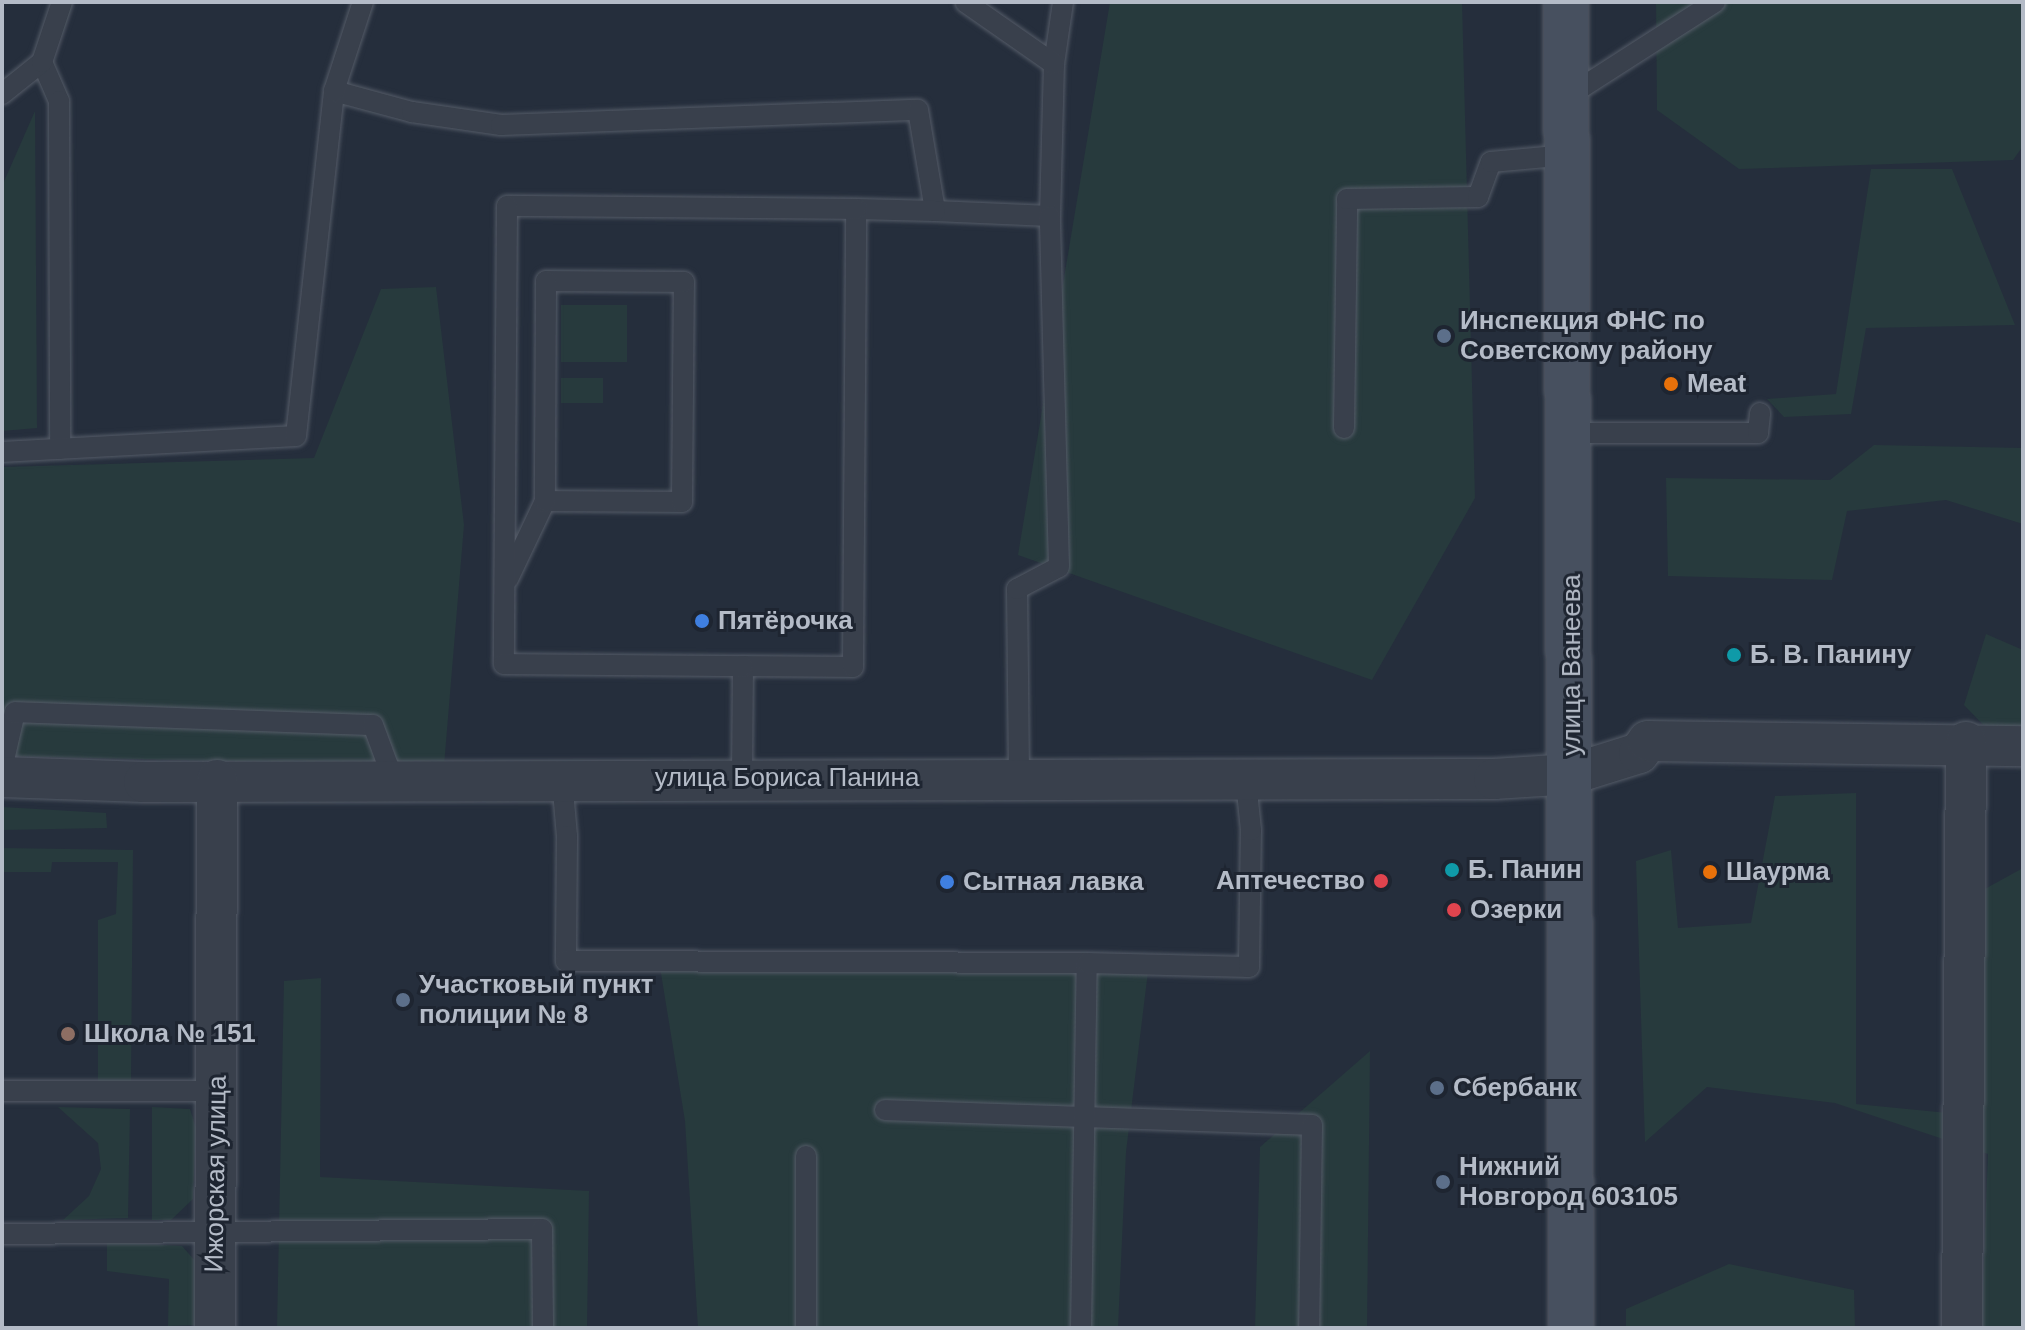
<!DOCTYPE html>
<html>
<head>
<meta charset="utf-8">
<style>
	body { margin:0 }
	#map { position:relative; width:2025px; height:1330px; overflow:hidden; background:#252e3c; font-family:Arial,sans-serif }
	div>[style] { position:absolute }
	.green>* { inset:0; background:#273a3d; transform-origin:0 0 }
	.roads { filter:drop-shadow(0 0 2px #545b67) drop-shadow(0 0 2px #545b67) }
	.lane>* { height:20px; margin:-10px; padding:0 10px; transform-origin:10px; border-radius:10px; background:#39404c }
	.street>* { height:40px; margin:-20px; padding:0 20px; transform-origin:20px; border-radius:20px; background:#39404c }
	.secondary>* { height:44px; margin:-22px; padding:0 22px; transform-origin:22px; border-radius:22px; background:#47505f }
	.dots>* { width:22px; height:22px; translate:-50% -50%; box-sizing:border-box; border:4px solid #1e2531; border-radius:50% }
	span { translate:-50% -50%; white-space:nowrap; text-align:center; line-height:1.15; -webkit-text-stroke:6px #1e2531; paint-order:stroke }
	.poi-label { font-size:26px; color:#b4bbc7; font-weight:700 }
	.left { translate:0 -50%; text-align:left }
	.right { translate:-100% -50%; text-align:right }
	.street-label { font-size:26px; color:#b4bbc7 }
	.frame { position:absolute; inset:0; border:4px solid #b4bbc7; pointer-events:none }
</style>
</head>
<body>
<div id="map">
	<div class="green">
		<div style="clip-path:polygon(1110px 2px,1462px 2px,1475px 498px,1372px 680px,1018px 555px)"></div>
		<div style="clip-path:polygon(1656px 2px,2023px 2px,2023px 146px,2013px 160px,1739px 169px,1657px 110px)"></div>
		<div style="clip-path:polygon(35px 111px,37px 428px,2px 431px,2px 186px)"></div>
		<div style="clip-path:polygon(1871px 169px,1952px 169px,2015px 325px,1866px 328px,1851px 414px,1784px 417px,1767px 399px,1836px 394px)"></div>
		<div style="clip-path:polygon(436px 287px,464px 525px,444px 766px,2px 756px,2px 467px,314px 458px,381px 289px)"></div>
		<div style="left:561px;top:305px;width:66px;height:57px"></div>
		<div style="left:561px;top:378px;width:42px;height:25px"></div>
		<div style="clip-path:polygon(1874px 445px,2023px 448px,2023px 524px,1946px 500px,1847px 511px,1832px 580px,1668px 576px,1666px 478px,1830px 480px)"></div>
		<div style="clip-path:polygon(1986px 634px,2023px 650px,2023px 766px,1964px 705px)"></div>
		<div style="clip-path:polygon(1856px 793px,1856px 1104px,1979px 1116px,1983px 890px,2023px 868px,2023px 1328px,1981px 1328px,1988px 1154px,1835px 1103px,1707px 1087px,1645px 1142px,1636px 861px,1671px 850px,1678px 928px,1751px 923px,1775px 796px)"></div>
		<div style="clip-path:polygon(2px 807px,106px 813px,107px 828px,2px 830px)"></div>
		<div style="clip-path:polygon(2px 848px,133px 850px,131px 1081px,98px 1081px,98px 920px,116px 914px,118px 862px,52px 862px,51px 872px,2px 872px)"></div>
		<div style="clip-path:polygon(659px 961px,1149px 963px,1126px 1152px,1118px 1328px,698px 1328px,685px 1121px)"></div>
		<div style="clip-path:polygon(321px 978px,320px 1177px,589px 1191px,587px 1328px,277px 1328px,284px 981px)"></div>
		<div style="clip-path:polygon(1370px 1051px,1367px 1328px,1255px 1328px,1260px 1147px)"></div>
		<div style="clip-path:polygon(58px 1107px,130px 1109px,128px 1218px,63px 1220px,89px 1196px,101px 1169px,98px 1143px)"></div>
		<div style="clip-path:polygon(152px 1107px,190px 1109px,196px 1128px,193px 1199px,171px 1220px,152px 1220px)"></div>
		<div style="clip-path:polygon(107px 1242px,182px 1246px,197px 1263px,202px 1325px,168px 1326px,169px 1279px,107px 1271px)"></div>
		<div style="clip-path:polygon(1729px 1264px,1854px 1290px,1855px 1328px,1626px 1328px,1626px 1309px)"></div>
	</div>
	<div class="roads">
		<div class="lane">
			<div style="left:42px;top:62px;width:43px;rotate:66.4deg"></div>
			<div style="left:59px;top:101px;width:348px;rotate:89.8deg"></div>
			<div style="left:1054px;top:64px;width:63px;rotate:-81.7deg"></div>
			<div style="left:334px;top:91px;width:81px;rotate:15.1deg"></div>
			<div style="left:412px;top:112px;width:90px;rotate:8.3deg"></div>
			<div style="left:501px;top:125px;width:417px;rotate:-2.1deg"></div>
			<div style="left:918px;top:110px;width:102px;rotate:80.4deg"></div>
			<div style="left:935px;top:211px;width:115px;rotate:2.5deg"></div>
			<div style="left:1050px;top:216px;width:152px;rotate:-88.5deg"></div>
			<div style="left:1054px;top:64px;width:108px;rotate:-145.1deg"></div>
			<div style="left:2px;top:94px;width:51px;rotate:-38.7deg"></div>
			<div style="left:42px;top:62px;width:63px;rotate:-71.6deg"></div>
			<div style="left:1567px;top:97px;width:176px;rotate:-32.7deg"></div>
			<div style="left:856px;top:209px;width:79px;rotate:1.5deg"></div>
			<div style="left:1344px;top:428px;width:229px;rotate:-89.2deg"></div>
			<div style="left:1347px;top:199px;width:131px;rotate:-0.9deg"></div>
			<div style="left:1478px;top:197px;width:37px;rotate:-70deg"></div>
			<div style="left:1491px;top:162px;width:77px;rotate:-5.2deg"></div>
			<div style="left:1570px;top:433px;width:188px"></div>
			<div style="left:1758px;top:433px;width:20px;rotate:-84deg"></div>
			<div style="left:2px;top:452px;width:294px;rotate:-3.1deg"></div>
			<div style="left:296px;top:436px;width:347px;rotate:-83.7deg"></div>
			<div style="left:334px;top:91px;width:94px;rotate:-72deg"></div>
			<div style="left:508px;top:579px;width:86px;rotate:-64.6deg"></div>
			<div style="left:545px;top:501px;width:137px;rotate:0.4deg"></div>
			<div style="left:682px;top:502px;width:220px;rotate:-89.5deg"></div>
			<div style="left:684px;top:282px;width:138px;rotate:-179.6deg"></div>
			<div style="left:546px;top:281px;width:220px;rotate:90.3deg"></div>
			<div style="left:2px;top:769px;width:58px;rotate:-77.2deg"></div>
			<div style="left:15px;top:712px;width:358px;rotate:2.1deg"></div>
			<div style="left:373px;top:725px;width:58px;rotate:69.7deg"></div>
			<div style="left:1019px;top:777px;width:188px;rotate:-90.6deg"></div>
			<div style="left:1017px;top:589px;width:47px;rotate:-27.6deg"></div>
			<div style="left:1059px;top:567px;width:351px;rotate:-91.5deg"></div>
			<div style="left:742px;top:778px;width:112px;rotate:-89.5deg"></div>
			<div style="left:743px;top:666px;width:110px;rotate:0.5deg"></div>
			<div style="left:853px;top:667px;width:458px;rotate:-89.6deg"></div>
			<div style="left:856px;top:209px;width:349px;rotate:-179.5deg"></div>
			<div style="left:507px;top:206px;width:458px;rotate:90.4deg"></div>
			<div style="left:504px;top:664px;width:239px;rotate:0.5deg"></div>
			<div style="left:562px;top:779px;width:57px;rotate:85deg"></div>
			<div style="left:567px;top:836px;width:125px;rotate:90.5deg"></div>
			<div style="left:566px;top:961px;width:521px;rotate:0.22deg"></div>
			<div style="left:2px;top:1091px;width:215px"></div>
			<div style="left:885px;top:1110px;width:427px;rotate:2deg"></div>
			<div style="left:1312px;top:1125px;width:203px;rotate:90.8deg"></div>
			<div style="left:806px;top:1156px;width:172px;rotate:90deg"></div>
			<div style="left:2px;top:1234px;width:540px;rotate:-0.53deg"></div>
			<div style="left:542px;top:1229px;width:99px;rotate:89.4deg"></div>
			<div style="left:1081px;top:1328px;width:365px;rotate:-89.1deg"></div>
			<div style="left:1087px;top:963px;width:162px;rotate:1.4deg"></div>
			<div style="left:1249px;top:967px;width:137px;rotate:-89.2deg"></div>
			<div style="left:1251px;top:830px;width:48px;rotate:-95.9deg"></div>
		</div>
		<div class="street">
			<div style="left:2px;top:777px;width:142px;rotate:2deg"></div>
			<div style="left:144px;top:782px;width:1350px;rotate:-0.13deg"></div>
			<div style="left:1494px;top:779px;width:78px;rotate:-3.7deg"></div>
			<div style="left:1572px;top:774px;width:70px;rotate:-17.4deg"></div>
			<div style="left:1639px;top:753px;width:15px;rotate:-53deg"></div>
			<div style="left:1648px;top:741px;width:375px;rotate:0.8deg"></div>
			<div style="left:215px;top:1328px;width:548px;rotate:-89.79deg"></div>
			<div style="left:1962px;top:1328px;width:586px;rotate:-89.61deg"></div>
		</div>
		<div class="secondary">
			<div style="left:1566px;top:2px;width:1326px;rotate:89.78deg"></div>
		</div>
	</div>
	<div class="dots">
		<div style="left:1444px;top:336px;background:#5c6f8a"></div>
		<div style="left:1671px;top:384px;background:#e8710a"></div>
		<div style="left:702px;top:621px;background:#3f7fe0"></div>
		<div style="left:1734px;top:655px;background:#0f9aa8"></div>
		<div style="left:1452px;top:870px;background:#0f9aa8"></div>
		<div style="left:1710px;top:872px;background:#e8710a"></div>
		<div style="left:1381px;top:881px;background:#e0444e"></div>
		<div style="left:947px;top:882px;background:#3f7fe0"></div>
		<div style="left:1454px;top:910px;background:#e0444e"></div>
		<div style="left:403px;top:1000px;background:#5c6f8a"></div>
		<div style="left:68px;top:1034px;background:#8d6e63"></div>
		<div style="left:1437px;top:1088px;background:#5c6f8a"></div>
		<div style="left:1443px;top:1182px;background:#5c6f8a"></div>
	</div>
	<div class="poi-label">
		<span class="left" style="left:1460px;top:336px">Инспекция ФНС по<br>Советскому району</span>
		<span class="left" style="left:1687px;top:384px">Meat</span>
		<span class="left" style="left:718px;top:621px">Пятёрочка</span>
		<span class="left" style="left:1750px;top:655px">Б. В. Панину</span>
		<span class="left" style="left:1468px;top:870px">Б. Панин</span>
		<span class="left" style="left:1726px;top:872px">Шаурма</span>
		<span class="right" style="left:1365px;top:881px">Аптечество</span>
		<span class="left" style="left:963px;top:882px">Сытная лавка</span>
		<span class="left" style="left:1470px;top:910px">Озерки</span>
		<span class="left" style="left:419px;top:1000px">Участковый пункт<br>полиции № 8</span>
		<span class="left" style="left:84px;top:1034px">Школа № 151</span>
		<span class="left" style="left:1453px;top:1088px">Сбербанк</span>
		<span class="left" style="left:1459px;top:1182px">Нижний<br>Новгород 603105</span>
	</div>
	<div class="street-label">
		<span style="left:1572px;top:665px;rotate:-90deg">улица Ванеева</span>
		<span style="left:787px;top:778px">улица Бориса Панина</span>
		<span style="left:216px;top:1174px;rotate:-89deg">Ижорская улица</span>
	</div>
	<div class="frame"></div>
</div>
</body>
</html>
